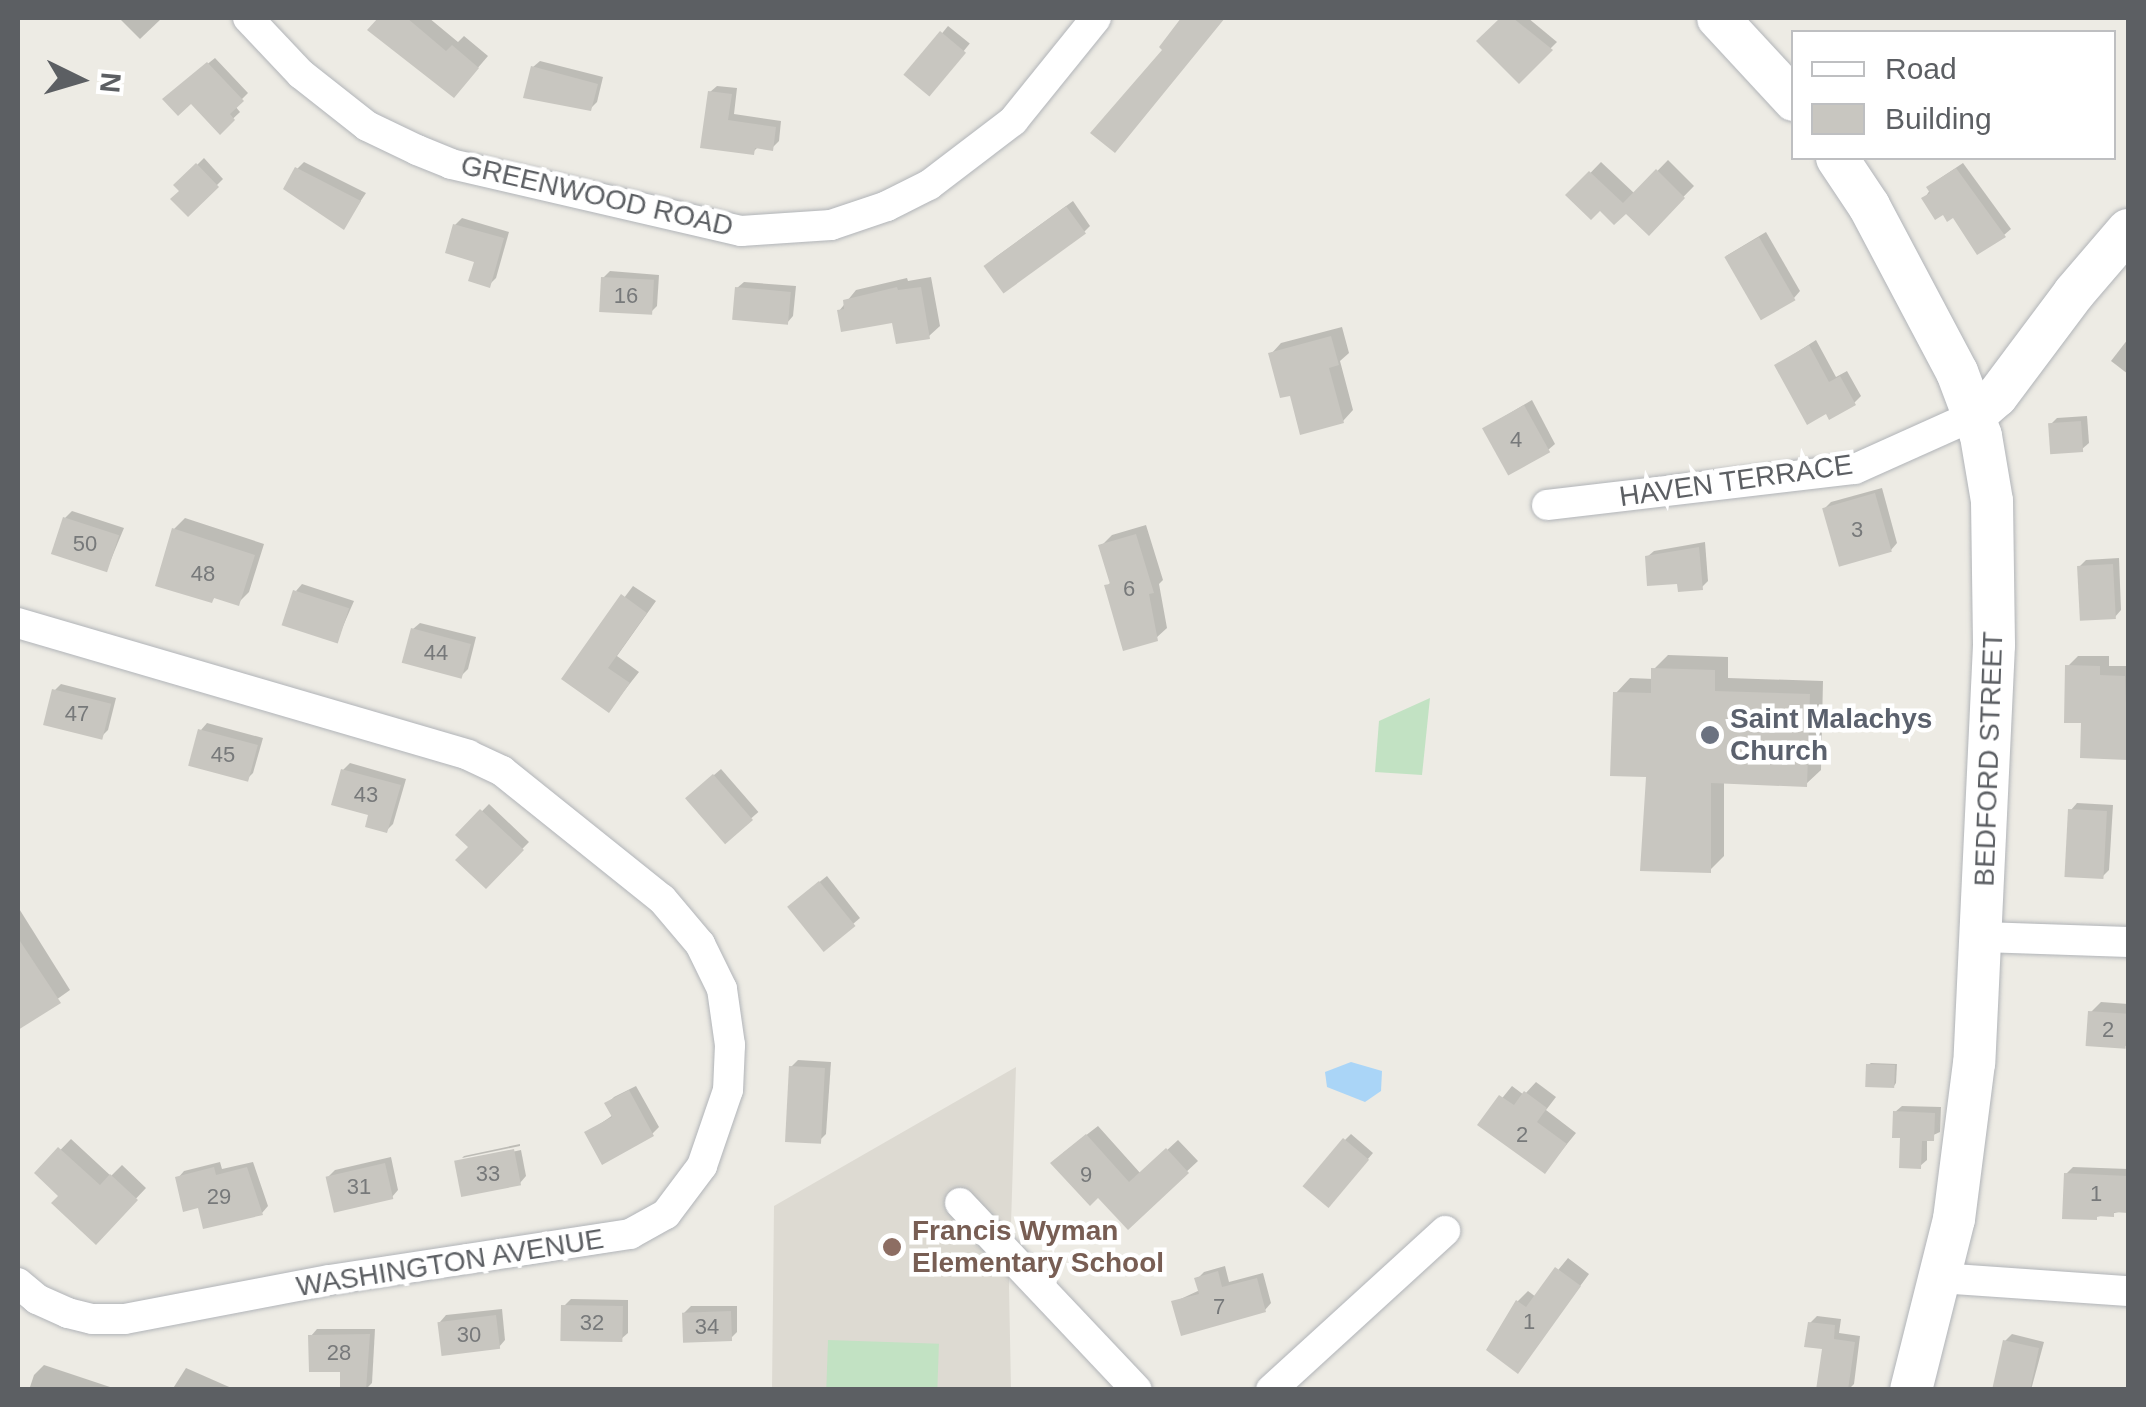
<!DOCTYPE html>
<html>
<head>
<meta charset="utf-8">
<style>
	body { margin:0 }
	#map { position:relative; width:2146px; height:1407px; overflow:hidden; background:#edebe4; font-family:Helvetica,sans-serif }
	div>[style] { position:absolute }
	.education>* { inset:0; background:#dddad2 }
	.green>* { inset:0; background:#c2e2c3; transform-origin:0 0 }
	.water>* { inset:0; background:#aad5f7 }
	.shadow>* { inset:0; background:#0003; transform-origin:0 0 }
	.building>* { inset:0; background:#c8c6c0; transform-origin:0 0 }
	.roads { filter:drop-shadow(0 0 2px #b1b4b8) drop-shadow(0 0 2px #b1b4b8) }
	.minor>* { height:30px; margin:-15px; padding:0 15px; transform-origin:15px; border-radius:15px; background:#fff }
	.secondary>* { height:42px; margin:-21px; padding:0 21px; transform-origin:21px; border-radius:21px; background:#fff }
	.dots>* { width:28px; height:28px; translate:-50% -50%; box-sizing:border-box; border:5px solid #fff; border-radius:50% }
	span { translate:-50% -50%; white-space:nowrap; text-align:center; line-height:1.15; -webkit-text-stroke:9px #fff; paint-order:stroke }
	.number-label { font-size:22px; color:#77797a }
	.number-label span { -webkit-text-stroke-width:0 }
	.street-label { font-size:28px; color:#5c5f63 }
	.worship-label { font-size:28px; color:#5b616d; font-weight:700 }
	.left { translate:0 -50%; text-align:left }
	.education-label { font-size:28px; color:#785e54; font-weight:700 }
	.frame { position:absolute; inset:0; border:20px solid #5c5f63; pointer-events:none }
	.legend { position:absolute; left:1791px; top:30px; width:325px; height:130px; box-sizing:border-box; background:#fff; border:2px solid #bebfc1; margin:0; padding:12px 18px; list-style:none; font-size:30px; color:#5c5f63 }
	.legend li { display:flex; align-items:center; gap:20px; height:50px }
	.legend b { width:50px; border:2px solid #bebfc1 }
	.north { position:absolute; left:30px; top:30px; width:100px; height:100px; -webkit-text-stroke:8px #fff; paint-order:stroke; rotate:95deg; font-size:28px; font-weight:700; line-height:40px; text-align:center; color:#5c5f63 }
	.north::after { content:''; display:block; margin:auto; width:35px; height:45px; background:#5c5f63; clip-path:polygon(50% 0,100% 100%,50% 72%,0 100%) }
</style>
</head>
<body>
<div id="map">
	<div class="education">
		<div style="clip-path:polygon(1016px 1067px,1009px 1287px,1011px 1389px,772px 1390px,774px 1206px)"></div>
	</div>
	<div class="green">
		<div style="clip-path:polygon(1430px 698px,1422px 775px,1375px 772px,1379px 721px)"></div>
		<div style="left:828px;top:1340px;width:111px;height:49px;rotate:2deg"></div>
	</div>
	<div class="water">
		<div style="clip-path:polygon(1351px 1062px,1382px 1071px,1381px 1091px,1365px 1102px,1327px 1087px,1325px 1072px)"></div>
	</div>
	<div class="shadow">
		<div style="clip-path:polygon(119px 18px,162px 18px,140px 39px)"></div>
		<div style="clip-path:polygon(381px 18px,429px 18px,458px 42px,464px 36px,488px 56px,464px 84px,371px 29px)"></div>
		<div style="clip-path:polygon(1503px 18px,1528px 18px,1557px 42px,1519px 80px,1480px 41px)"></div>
		<div style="left:948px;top:26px;width:28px;height:64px;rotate:39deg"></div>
		<div style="clip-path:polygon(215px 58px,248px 93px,235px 106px,240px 112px,220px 131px,191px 101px,171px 93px)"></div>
		<div style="clip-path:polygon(540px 61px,603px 77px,597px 102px,590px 109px,533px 67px)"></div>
		<div style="clip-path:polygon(717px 86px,737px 88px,734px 114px,781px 121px,779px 141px,772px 148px,759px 146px,753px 152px,703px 146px,710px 92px)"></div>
		<div style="clip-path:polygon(204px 158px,223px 179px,188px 214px,177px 185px)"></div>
		<div style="clip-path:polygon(1668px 160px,1694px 186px,1649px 232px,1626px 210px,1569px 195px,1601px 162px,1635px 194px)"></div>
		<div style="clip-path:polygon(304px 162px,366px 193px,344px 226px,297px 169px)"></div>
		<div style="clip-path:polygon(1963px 163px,2011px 229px,2004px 235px,1924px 199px,1936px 181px)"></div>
		<div style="clip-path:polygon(1073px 201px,1090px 226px,1084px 232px,993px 259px)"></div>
		<div style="clip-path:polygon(462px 218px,509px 232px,496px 278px,489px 285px,455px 225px)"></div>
		<div style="clip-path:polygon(1766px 232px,1800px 291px,1794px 298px,1726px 256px)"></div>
		<div style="clip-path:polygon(610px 271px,659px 275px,657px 306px,650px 313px,603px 278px)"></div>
		<div style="clip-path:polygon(931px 277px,940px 326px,929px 336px,894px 320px,839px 311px,856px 290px,907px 278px,908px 281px)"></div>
		<div style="clip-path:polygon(744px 282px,796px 286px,793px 316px,787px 323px,737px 288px)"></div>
		<div style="clip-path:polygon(1342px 327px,1349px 353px,1340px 361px,1353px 410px,1343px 421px,1291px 392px,1271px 354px,1281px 343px)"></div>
		<div style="clip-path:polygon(2128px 339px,2128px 374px,2111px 361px)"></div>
		<div style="clip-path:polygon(1816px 340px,1836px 377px,1847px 371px,1861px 396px,1854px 403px,1777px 365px)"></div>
		<div style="clip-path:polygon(1532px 400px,1555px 444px,1548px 450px,1485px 428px)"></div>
		<div style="clip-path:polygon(2087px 416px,2089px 443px,2082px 449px,2050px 425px,2057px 418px)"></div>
		<div style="clip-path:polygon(1882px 488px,1897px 543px,1891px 550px,1824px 509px,1831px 502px)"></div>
		<div style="clip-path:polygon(72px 511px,124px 528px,107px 569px,65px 518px)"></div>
		<div style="clip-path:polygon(185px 518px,264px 544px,249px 592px,238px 603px,216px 596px,212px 600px,174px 529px)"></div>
		<div style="clip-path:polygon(1146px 525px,1163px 580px,1159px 584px,1167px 628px,1156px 638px,1107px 586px,1112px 581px,1101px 546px,1112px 535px)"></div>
		<div style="clip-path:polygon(1705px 542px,1708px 581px,1701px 588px,1679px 581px,1647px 557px,1654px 551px)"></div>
		<div style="clip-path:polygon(2119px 558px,2121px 610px,2115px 617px,2079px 567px,2086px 560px)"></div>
		<div style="clip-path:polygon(302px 584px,354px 601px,337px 640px,296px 591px)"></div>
		<div style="clip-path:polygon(633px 586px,656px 601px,617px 656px,639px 672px,609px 710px,564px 678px)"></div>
		<div style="clip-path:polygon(420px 623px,476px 637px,468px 669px,461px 676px,413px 629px)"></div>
		<div style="clip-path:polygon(1668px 655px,1728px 657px,1728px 678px,1823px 681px,1821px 770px,1806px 784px,1724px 781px,1724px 856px,1710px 870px,1649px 775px,1616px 693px,1630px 678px,1654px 679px,1654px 669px)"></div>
		<div style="clip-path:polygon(2078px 656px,2109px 656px,2109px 666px,2128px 666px,2128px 757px,2083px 756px,2084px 721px,2068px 666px)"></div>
		<div style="clip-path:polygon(61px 684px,116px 698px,108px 730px,101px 737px,55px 690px)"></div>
		<div style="clip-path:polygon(207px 723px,263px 738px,253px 773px,247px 779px,201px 730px)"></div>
		<div style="clip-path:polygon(350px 763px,406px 779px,393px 824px,387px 830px,343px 770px)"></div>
		<div style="left:721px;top:769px;width:57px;height:44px;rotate:49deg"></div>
		<div style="clip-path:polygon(2077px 803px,2113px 805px,2109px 870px,2102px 877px,2071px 810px)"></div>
		<div style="clip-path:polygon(489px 804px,529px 842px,486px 886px,471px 847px,459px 835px)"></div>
		<div style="clip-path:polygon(827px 876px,860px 918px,853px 924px,797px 900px)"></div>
		<div style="clip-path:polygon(18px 907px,70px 990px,18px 1027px)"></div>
		<div style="clip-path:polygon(2101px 1002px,2128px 1004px,2128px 1046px,2089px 1044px,2091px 1012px)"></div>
		<div style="clip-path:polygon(798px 1060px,831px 1062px,826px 1134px,819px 1141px,791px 1067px)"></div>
		<div style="clip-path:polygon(1871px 1063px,1897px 1064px,1896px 1083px,1894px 1086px,1868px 1065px)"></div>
		<div style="clip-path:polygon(1536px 1082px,1556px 1097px,1546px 1110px,1576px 1133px,1545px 1171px,1481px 1124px,1512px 1086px,1524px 1095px)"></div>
		<div style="clip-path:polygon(636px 1086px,659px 1127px,652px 1134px,587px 1133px,613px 1115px,607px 1104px,614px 1097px)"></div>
		<div style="clip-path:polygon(1902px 1106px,1941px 1107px,1940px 1132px,1927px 1138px,1927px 1160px,1920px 1166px,1895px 1112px)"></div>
		<div style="clip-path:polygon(1098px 1126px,1141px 1174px,1178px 1140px,1198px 1161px,1128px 1226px,1063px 1153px)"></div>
		<div style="clip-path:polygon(1351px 1134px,1373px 1153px,1334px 1199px,1345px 1140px)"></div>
		<div style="clip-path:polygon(71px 1139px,111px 1176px,122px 1165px,146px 1188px,96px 1241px,62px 1195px,38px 1173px)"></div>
		<div style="clip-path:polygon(520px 1144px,520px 1146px,462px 1158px,464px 1156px)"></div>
		<div style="clip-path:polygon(521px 1150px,526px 1176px,520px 1183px,457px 1163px)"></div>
		<div style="clip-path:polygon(391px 1157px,398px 1190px,392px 1197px,328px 1177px,335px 1170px)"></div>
		<div style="clip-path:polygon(220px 1162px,222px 1169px,253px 1162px,268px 1206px,262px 1213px,200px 1205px,178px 1178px,184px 1171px)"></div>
		<div style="clip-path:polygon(2073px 1167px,2128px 1169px,2128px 1210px,2096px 1217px,2066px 1174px)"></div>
		<div style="clip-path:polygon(1568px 1258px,1589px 1274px,1518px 1371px,1489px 1350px,1518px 1301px,1528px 1291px,1536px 1297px)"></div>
		<div style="clip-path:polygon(1225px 1266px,1229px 1282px,1263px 1273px,1271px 1303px,1265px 1310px,1174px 1302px,1200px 1290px,1197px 1279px,1204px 1272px)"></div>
		<div style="clip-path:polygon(571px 1299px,628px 1300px,628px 1333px,621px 1339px,564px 1306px)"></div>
		<div style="clip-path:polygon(691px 1306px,737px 1306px,737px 1332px,730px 1339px,684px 1313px)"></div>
		<div style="clip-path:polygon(502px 1309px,505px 1340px,499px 1347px,440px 1322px,446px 1315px)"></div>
		<div style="clip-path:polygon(1817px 1316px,1841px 1319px,1839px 1333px,1860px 1336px,1854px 1384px,1848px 1390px,1810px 1323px)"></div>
		<div style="clip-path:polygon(317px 1329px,375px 1329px,372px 1383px,365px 1390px,311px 1336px)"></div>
		<div style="clip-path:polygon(2012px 1334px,2044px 1342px,2031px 1390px,2013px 1390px,2005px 1341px)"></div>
		<div style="clip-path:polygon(44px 1365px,119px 1390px,29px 1390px,34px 1375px)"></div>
		<div style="clip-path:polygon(186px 1368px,236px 1390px,172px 1390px)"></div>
	</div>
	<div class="building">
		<div style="clip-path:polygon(378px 18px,407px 18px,446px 51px,452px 45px,479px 68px,454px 98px,367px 30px)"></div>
		<div style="clip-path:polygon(1181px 18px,1225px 18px,1115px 153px,1090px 133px,1162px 50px,1159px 47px)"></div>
		<div style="clip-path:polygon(1500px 18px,1513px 18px,1553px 50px,1519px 84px,1476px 41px)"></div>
		<div style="left:940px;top:31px;width:34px;height:57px;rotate:40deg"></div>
		<div style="clip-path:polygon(207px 62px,244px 101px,230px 114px,235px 120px,220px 135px,191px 104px,178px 116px,162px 99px)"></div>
		<div style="clip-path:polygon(531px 66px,598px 84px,591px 111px,523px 98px)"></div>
		<div style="clip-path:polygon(708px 91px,732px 94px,728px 120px,776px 127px,773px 151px,755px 148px,754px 155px,700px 148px)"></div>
		<div style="clip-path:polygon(196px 163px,219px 187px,188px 217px,170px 199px,179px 191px,173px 185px)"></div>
		<div style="clip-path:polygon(295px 167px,361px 201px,344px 230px,283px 189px)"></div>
		<div style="clip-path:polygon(1956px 168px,2006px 237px,1977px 255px,1953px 218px,1947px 222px,1943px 215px,1935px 220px,1921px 198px,1930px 193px,1926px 187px)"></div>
		<div style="clip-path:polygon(1656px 169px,1685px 198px,1649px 236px,1626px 214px,1614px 225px,1600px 211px,1591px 220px,1565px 195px,1589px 171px,1623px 203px)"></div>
		<div style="left:1066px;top:206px;width:34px;height:102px;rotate:54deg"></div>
		<div style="clip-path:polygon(453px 224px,504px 238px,490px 288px,468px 281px,474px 262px,445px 253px)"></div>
		<div style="left:1759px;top:237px;width:73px;height:40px;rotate:60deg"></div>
		<div style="left:601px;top:277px;width:53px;height:35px;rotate:3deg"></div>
		<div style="left:735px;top:287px;width:56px;height:33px;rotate:5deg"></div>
		<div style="clip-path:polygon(897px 287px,898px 290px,921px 287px,930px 339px,896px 344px,892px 323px,841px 332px,837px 310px,844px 309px,843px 300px)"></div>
		<div style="clip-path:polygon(1331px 336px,1339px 365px,1329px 368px,1344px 423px,1300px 435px,1290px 396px,1280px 398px,1268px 353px)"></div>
		<div style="clip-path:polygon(1809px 345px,1829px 382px,1840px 376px,1856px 405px,1829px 420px,1826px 414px,1807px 425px,1774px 365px)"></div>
		<div style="left:1524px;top:405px;width:54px;height:48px;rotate:61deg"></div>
		<div style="left:2081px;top:421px;width:31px;height:33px;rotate:86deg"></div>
		<div style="left:1875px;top:493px;width:61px;height:55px;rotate:74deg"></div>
		<div style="left:63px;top:517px;width:59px;height:39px;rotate:18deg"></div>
		<div style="clip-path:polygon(172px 528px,255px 555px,239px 606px,214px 598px,212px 603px,155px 586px)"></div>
		<div style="clip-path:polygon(1136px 534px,1154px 593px,1149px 594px,1158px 641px,1123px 651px,1104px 585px,1110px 584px,1098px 545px)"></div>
		<div style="clip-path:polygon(1699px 547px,1703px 590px,1678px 592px,1677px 584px,1647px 586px,1645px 556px)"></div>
		<div style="left:2113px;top:564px;width:55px;height:36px;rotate:87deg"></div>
		<div style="left:293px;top:590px;width:59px;height:37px;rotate:18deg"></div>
		<div style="clip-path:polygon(621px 594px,647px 613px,608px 668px,630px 683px,609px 713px,561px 679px)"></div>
		<div style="left:411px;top:628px;width:62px;height:36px;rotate:15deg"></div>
		<div style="clip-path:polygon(2065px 665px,2100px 666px,2100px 675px,2125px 676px,2128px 760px,2080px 758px,2081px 723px,2064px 723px)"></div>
		<div style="clip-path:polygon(1651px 668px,1715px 670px,1715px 691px,1810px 694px,1807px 787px,1711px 783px,1711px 873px,1640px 871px,1646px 777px,1610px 776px,1613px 692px,1651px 693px)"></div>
		<div style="left:52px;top:689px;width:61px;height:37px;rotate:14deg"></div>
		<div style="left:198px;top:729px;width:62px;height:38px;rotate:15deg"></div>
		<div style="clip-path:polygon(341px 769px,401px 785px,387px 833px,365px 827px,368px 815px,331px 805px)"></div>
		<div style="left:713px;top:774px;width:61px;height:37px;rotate:49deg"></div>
		<div style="clip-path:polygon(480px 809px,524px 850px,486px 889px,455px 860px,468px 847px,455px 835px)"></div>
		<div style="left:2068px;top:809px;width:39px;height:68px;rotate:3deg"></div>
		<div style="left:819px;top:881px;width:58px;height:41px;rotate:51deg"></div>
		<div style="clip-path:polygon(18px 938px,61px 1003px,18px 1030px)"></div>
		<div style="left:2088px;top:1011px;width:40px;height:35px;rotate:4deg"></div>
		<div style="left:1866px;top:1064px;width:29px;height:23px;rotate:2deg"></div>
		<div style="left:789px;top:1066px;width:36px;height:76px;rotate:3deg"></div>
		<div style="clip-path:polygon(629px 1090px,654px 1136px,602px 1165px,584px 1132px,612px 1117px,604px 1103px)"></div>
		<div style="clip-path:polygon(1524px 1091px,1547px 1108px,1537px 1122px,1567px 1144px,1545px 1174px,1477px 1125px,1499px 1095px,1514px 1105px)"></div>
		<div style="clip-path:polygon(1893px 1111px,1935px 1113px,1934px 1141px,1922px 1141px,1921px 1169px,1899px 1168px,1900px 1138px,1892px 1138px)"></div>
		<div style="clip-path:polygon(1086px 1134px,1129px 1182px,1166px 1148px,1189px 1173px,1128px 1230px,1098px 1198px,1090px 1206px,1050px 1163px)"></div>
		<div style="left:1343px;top:1138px;width:34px;height:63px;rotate:40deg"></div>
		<div style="clip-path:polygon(58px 1147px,100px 1185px,110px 1174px,138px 1200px,96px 1245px,51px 1203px,58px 1196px,34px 1173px)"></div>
		<div style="left:514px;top:1149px;width:37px;height:61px;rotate:79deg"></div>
		<div style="left:385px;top:1163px;width:37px;height:61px;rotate:77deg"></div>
		<div style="clip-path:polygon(214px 1167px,216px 1175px,247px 1167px,263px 1215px,203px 1229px,198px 1208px,183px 1212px,175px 1177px)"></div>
		<div style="clip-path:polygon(2064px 1173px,2128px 1176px,2128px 1213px,2114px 1212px,2114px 1217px,2097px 1216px,2097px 1220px,2062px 1219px)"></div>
		<div style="clip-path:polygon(1555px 1267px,1581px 1286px,1518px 1374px,1486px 1350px,1516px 1300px,1526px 1307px)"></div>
		<div style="clip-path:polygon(1218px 1271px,1222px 1287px,1257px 1278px,1266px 1312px,1181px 1336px,1171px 1301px,1199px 1294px,1194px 1278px)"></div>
		<div style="left:561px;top:1305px;width:62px;height:36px;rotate:1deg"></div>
		<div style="left:731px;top:1311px;width:30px;height:49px;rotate:88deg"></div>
		<div style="left:496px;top:1315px;width:34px;height:59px;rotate:83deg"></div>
		<div style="clip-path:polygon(1808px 1322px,1835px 1325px,1834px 1339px,1855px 1342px,1848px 1390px,1816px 1390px,1822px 1349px,1804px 1347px)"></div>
		<div style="clip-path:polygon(370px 1334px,366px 1390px,340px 1390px,340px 1372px,309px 1372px,308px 1335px)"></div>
		<div style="clip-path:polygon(2003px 1340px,2039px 1348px,2030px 1390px,1992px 1390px)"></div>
	</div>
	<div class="roads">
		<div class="minor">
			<div style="left:248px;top:18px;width:77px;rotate:46.6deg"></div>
			<div style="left:301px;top:74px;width:84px;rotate:38.2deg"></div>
			<div style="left:367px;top:126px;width:55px;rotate:25.6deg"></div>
			<div style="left:417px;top:150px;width:37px;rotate:22deg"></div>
			<div style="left:451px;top:164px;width:298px;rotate:13deg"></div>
			<div style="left:741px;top:231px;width:90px;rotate:-3.8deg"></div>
			<div style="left:831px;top:225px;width:59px;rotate:-18.7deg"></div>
			<div style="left:887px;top:206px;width:47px;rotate:-26.6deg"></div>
			<div style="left:929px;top:185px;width:106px;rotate:-37.3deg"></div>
			<div style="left:1013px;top:121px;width:132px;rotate:-51.1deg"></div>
			<div style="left:1547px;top:505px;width:310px;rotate:-6.7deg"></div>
			<div style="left:1855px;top:469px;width:132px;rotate:-24.2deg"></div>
			<div style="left:18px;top:623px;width:469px;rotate:16.3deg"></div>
			<div style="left:468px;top:755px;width:38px;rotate:25deg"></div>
			<div style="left:502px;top:771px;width:205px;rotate:38.7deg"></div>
			<div style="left:662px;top:899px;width:59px;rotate:49.8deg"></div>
			<div style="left:700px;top:944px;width:50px;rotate:63.9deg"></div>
			<div style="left:722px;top:989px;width:57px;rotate:81.9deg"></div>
			<div style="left:730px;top:1045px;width:45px;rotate:92.5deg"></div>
			<div style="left:728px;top:1090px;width:80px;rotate:108.9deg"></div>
			<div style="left:702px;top:1166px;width:60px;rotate:126.9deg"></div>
			<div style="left:666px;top:1214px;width:41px;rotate:150.9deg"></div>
			<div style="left:630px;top:1234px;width:304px;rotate:171.3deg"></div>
			<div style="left:329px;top:1280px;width:208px;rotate:169.2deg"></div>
			<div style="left:125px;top:1319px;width:33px;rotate:180deg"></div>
			<div style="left:92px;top:1319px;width:25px;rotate:-166deg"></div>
			<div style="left:68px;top:1313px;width:34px;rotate:-156deg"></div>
			<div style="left:37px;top:1299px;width:25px;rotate:-140deg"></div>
			<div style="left:1983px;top:937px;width:145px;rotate:2deg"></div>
			<div style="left:960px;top:1203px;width:257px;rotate:46.6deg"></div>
			<div style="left:1940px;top:1278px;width:188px;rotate:4deg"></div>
			<div style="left:1271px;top:1390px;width:236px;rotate:-42.4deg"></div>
		</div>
		<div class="secondary">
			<div style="left:1718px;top:18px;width:112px;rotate:47.2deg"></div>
			<div style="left:1837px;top:158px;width:58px;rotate:56.3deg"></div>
			<div style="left:1869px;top:206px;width:188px;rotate:62.1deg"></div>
			<div style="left:1957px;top:372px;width:68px;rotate:69.4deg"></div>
			<div style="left:1981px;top:436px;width:66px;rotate:80.4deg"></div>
			<div style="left:1992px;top:501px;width:144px;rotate:89.2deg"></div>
			<div style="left:1994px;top:645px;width:418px;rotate:92.7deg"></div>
			<div style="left:1974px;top:1063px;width:157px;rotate:97.3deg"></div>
			<div style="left:1954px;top:1219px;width:176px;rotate:104.1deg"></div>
			<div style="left:1975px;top:415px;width:29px;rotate:-41deg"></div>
			<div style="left:1997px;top:396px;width:129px;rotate:-53.2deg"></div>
			<div style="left:2074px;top:293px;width:83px;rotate:-49.4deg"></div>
		</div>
	</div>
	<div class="dots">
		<div style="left:1710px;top:735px;background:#6b7280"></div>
		<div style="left:892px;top:1247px;background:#8d6e63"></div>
	</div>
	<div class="number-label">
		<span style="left:626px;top:296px">16</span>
		<span style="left:1516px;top:440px">4</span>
		<span style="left:1857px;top:530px">3</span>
		<span style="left:85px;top:544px">50</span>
		<span style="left:203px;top:574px">48</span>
		<span style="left:1129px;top:589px">6</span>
		<span style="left:436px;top:653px">44</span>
		<span style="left:77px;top:714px">47</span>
		<span style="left:223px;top:755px">45</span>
		<span style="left:366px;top:795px">43</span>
		<span style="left:2108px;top:1030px">2</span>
		<span style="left:1522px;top:1135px">2</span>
		<span style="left:488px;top:1174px">33</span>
		<span style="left:1086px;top:1175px">9</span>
		<span style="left:359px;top:1187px">31</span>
		<span style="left:2096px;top:1194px">1</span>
		<span style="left:219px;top:1197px">29</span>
		<span style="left:1219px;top:1307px">7</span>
		<span style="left:1529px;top:1322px">1</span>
		<span style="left:592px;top:1323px">32</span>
		<span style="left:707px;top:1327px">34</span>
		<span style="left:469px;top:1335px">30</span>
		<span style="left:339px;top:1353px">28</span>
	</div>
	<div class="street-label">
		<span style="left:597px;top:196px;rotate:13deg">GREENWOOD ROAD</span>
		<span style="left:1736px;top:481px;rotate:-8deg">HAVEN TERRACE</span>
		<span style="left:1989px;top:759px;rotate:-88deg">BEDFORD STREET</span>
		<span style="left:450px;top:1263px;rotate:-9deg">WASHINGTON AVENUE</span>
	</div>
	<div class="worship-label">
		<span class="left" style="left:1730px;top:735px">Saint Malachys<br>Church</span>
	</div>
	<div class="education-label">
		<span class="left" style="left:912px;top:1247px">Francis Wyman<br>Elementary School</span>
	</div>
	<div class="frame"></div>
	<ul class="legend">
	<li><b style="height:12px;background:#fff"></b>Road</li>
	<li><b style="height:28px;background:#c8c6c0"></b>Building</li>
	</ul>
	<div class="north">N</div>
</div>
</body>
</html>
